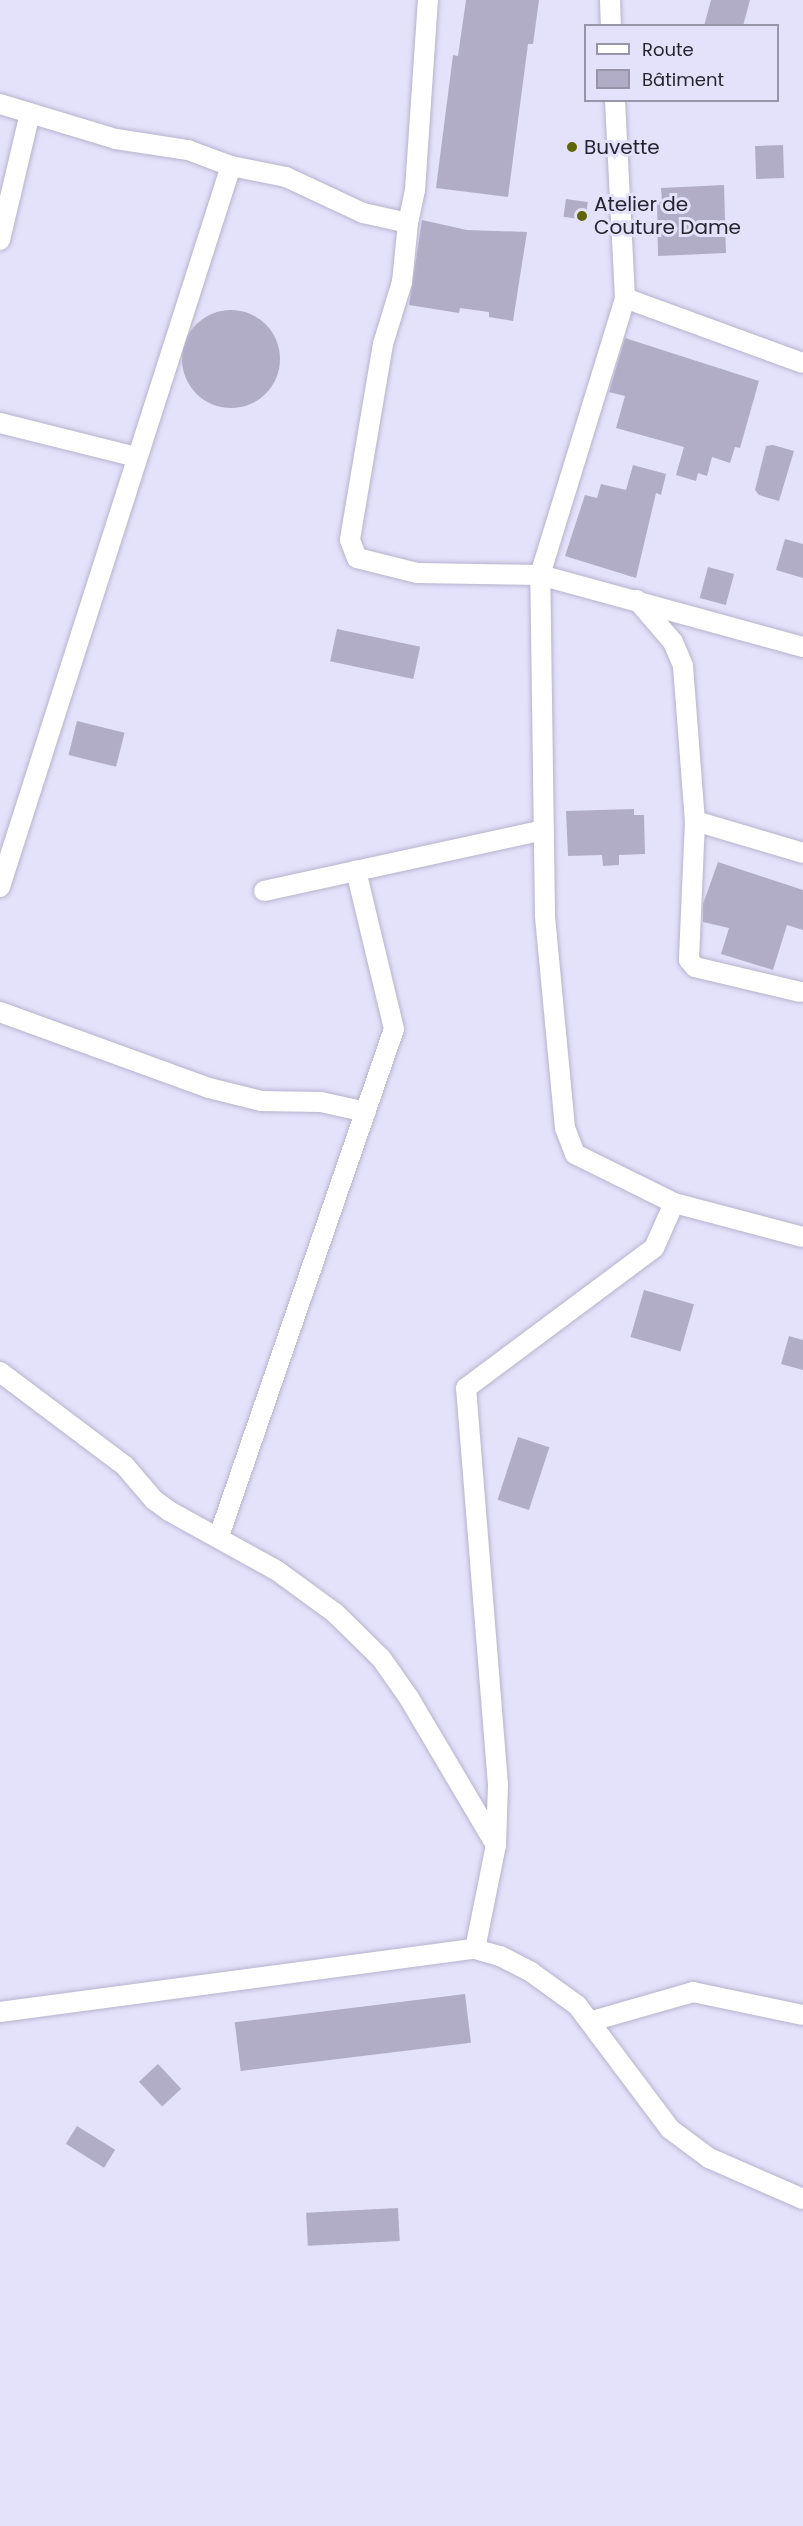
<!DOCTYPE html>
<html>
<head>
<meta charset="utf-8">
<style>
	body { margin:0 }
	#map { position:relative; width:803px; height:2526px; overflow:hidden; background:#e4e1fb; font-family:Poppins,sans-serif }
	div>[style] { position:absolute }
	.building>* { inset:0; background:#b1adc7; transform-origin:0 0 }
	.round { border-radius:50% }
	.roads { filter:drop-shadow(0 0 2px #b7b3cd) drop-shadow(0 0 2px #b7b3cd) }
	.street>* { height:20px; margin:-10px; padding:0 10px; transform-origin:10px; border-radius:10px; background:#fff }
	.dots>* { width:16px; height:16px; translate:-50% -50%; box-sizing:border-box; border:3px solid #e4e1fb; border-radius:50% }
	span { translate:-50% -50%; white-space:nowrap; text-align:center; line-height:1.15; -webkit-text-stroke:6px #e4e1fb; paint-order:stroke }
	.poi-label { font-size:20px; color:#26242e }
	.left { translate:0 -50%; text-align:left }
	.legend { position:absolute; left:584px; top:24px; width:195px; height:78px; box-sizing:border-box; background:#e4e1fb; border:2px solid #9895a9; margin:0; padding:8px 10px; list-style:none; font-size:18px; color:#26242e }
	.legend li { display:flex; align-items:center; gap:12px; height:30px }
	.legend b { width:30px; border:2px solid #9895a9 }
</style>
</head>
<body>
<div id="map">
	<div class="building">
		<div style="clip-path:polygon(466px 0,539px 0,533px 44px,528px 44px,508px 197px,436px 188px,453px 55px,458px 56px)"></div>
		<div style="clip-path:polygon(711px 0,750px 0,743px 26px,704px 26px)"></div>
		<div style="left:783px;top:145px;width:33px;height:28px;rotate:88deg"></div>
		<div style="clip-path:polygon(724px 185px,726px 253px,658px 256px,657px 202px,662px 202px,661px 188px)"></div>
		<div style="left:566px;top:199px;width:22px;height:18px;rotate:8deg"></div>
		<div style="clip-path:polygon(422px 220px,467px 230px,527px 232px,513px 321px,489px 317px,489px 312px,460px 308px,459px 313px,409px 305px)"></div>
		<div class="round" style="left:182px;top:310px;width:98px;height:98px"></div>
		<div style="clip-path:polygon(625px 338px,759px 381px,740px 448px,735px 447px,730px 463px,712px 457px,707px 476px,698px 473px,696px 481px,676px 475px,684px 447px,616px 428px,625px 396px,609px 392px)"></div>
		<div style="clip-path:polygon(773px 445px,794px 451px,779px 501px,759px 495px,755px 490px,766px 446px)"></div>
		<div style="clip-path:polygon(633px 465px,666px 474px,661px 495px,656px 493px,636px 578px,565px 556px,585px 495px,597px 498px,601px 484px,626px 490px)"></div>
		<div style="clip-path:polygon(785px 539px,803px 544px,803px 578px,776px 570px)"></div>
		<div style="left:708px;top:567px;width:27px;height:32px;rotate:15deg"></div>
		<div style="left:337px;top:629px;width:85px;height:33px;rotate:12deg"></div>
		<div style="left:77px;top:721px;width:49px;height:35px;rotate:14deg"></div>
		<div style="clip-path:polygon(634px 809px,634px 815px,644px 815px,645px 854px,619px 855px,619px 865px,603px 866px,602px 855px,568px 856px,566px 811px)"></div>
		<div style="clip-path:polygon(718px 862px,803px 890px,803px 930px,787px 925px,773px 970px,721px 954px,729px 928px,703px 922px,703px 904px)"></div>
		<div style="left:644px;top:1290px;width:52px;height:49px;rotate:16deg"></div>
		<div style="clip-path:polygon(789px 1336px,803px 1340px,803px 1370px,781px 1364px)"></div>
		<div style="left:518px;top:1437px;width:33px;height:66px;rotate:18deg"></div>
		<div style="left:465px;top:1994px;width:49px;height:232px;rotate:83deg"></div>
		<div style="left:158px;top:2064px;width:34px;height:26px;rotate:47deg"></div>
		<div style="left:77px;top:2126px;width:45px;height:21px;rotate:32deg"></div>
		<div style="left:398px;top:2208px;width:33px;height:92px;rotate:87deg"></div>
	</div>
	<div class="roads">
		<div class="street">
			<div style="left:610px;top:0;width:26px;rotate:88deg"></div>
			<div style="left:0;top:104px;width:121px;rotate:16.8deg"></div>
			<div style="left:116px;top:139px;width:73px;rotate:8.7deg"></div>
			<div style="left:188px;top:150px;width:46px;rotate:20.4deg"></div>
			<div style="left:231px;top:166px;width:56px;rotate:11.3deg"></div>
			<div style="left:286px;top:177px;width:85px;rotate:25.1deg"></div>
			<div style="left:363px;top:213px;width:46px;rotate:12.5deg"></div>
			<div style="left:408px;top:223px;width:34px;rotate:-78deg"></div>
			<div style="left:415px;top:190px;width:190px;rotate:-86.1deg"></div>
			<div style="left:408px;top:223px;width:59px;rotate:95.8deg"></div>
			<div style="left:402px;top:282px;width:65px;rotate:107deg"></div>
			<div style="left:383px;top:344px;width:199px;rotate:99.6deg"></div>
			<div style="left:350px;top:540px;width:19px;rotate:69deg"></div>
			<div style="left:357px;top:558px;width:62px;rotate:14deg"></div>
			<div style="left:417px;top:573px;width:123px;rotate:0.9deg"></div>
			<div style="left:540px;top:575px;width:273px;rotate:15.3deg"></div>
			<div style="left:0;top:240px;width:130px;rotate:-76.7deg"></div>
			<div style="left:625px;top:298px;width:189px;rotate:20.1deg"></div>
			<div style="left:0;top:423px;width:140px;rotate:14deg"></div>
			<div style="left:637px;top:600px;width:55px;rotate:49.4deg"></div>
			<div style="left:673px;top:642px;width:26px;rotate:67deg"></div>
			<div style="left:683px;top:666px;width:155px;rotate:85.6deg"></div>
			<div style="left:695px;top:821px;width:139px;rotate:92.5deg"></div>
			<div style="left:689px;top:960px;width:9px;rotate:49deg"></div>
			<div style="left:695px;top:967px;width:108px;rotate:13.4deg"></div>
			<div style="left:695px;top:821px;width:113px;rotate:16.5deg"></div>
			<div style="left:0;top:887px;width:757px;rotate:-72.24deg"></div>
			<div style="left:264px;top:891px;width:286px;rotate:-12.3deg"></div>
			<div style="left:0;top:1012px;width:222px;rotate:20deg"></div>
			<div style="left:209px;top:1088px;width:54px;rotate:14deg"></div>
			<div style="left:261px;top:1101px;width:60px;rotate:1deg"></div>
			<div style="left:321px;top:1102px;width:46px;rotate:12.5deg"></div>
			<div style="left:674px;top:1203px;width:133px;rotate:14.8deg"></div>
			<div style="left:0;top:1372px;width:156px;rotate:36.9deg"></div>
			<div style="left:125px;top:1466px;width:45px;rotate:49.5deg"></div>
			<div style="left:154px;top:1500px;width:19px;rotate:36deg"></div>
			<div style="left:169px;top:1511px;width:122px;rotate:28.9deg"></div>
			<div style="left:276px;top:1570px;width:73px;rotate:36.1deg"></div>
			<div style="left:335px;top:1613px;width:64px;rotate:44.4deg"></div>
			<div style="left:381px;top:1658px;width:49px;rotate:55deg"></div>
			<div style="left:409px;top:1698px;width:171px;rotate:59.4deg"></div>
			<div style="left:219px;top:1536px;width:536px;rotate:-70.96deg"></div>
			<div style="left:394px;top:1029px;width:163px;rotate:-103.5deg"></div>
			<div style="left:475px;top:1949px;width:26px;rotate:16deg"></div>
			<div style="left:500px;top:1956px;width:35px;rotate:27deg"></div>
			<div style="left:531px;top:1972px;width:57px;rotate:35.7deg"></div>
			<div style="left:577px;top:2005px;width:155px;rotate:53.1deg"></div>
			<div style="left:670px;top:2129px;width:49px;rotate:36.6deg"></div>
			<div style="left:709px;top:2158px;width:103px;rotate:23.6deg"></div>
			<div style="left:0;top:2012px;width:479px;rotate:-7.6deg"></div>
			<div style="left:475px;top:1949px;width:106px;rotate:-78.6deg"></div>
			<div style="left:496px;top:1845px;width:60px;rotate:-88.1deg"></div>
			<div style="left:498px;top:1785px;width:398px;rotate:-94.6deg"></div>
			<div style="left:466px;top:1388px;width:234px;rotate:-36.7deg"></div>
			<div style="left:654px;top:1248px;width:49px;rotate:-66deg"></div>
			<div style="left:674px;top:1203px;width:110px;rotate:-153.7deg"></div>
			<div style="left:575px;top:1154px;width:28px;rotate:-111deg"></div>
			<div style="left:565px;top:1128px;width:214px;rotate:-95.4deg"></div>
			<div style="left:545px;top:915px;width:340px;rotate:-90.8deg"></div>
			<div style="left:540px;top:575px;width:290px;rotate:-72.9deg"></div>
			<div style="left:625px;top:298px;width:198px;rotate:-92.9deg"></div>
			<div style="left:592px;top:2021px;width:105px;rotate:-16deg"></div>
			<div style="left:693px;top:1992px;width:112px;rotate:11.8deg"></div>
		</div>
	</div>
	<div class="dots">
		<div style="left:572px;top:147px;background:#606605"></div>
		<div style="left:582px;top:216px;background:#606605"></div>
	</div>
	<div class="poi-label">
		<span class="left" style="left:584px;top:147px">Buvette</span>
		<span class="left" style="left:594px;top:216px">Atelier de<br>Couture Dame</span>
	</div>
	<ul class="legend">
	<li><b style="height:8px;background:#fff"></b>Route</li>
	<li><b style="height:16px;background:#b1adc7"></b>Bâtiment</li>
	</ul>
</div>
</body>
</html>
